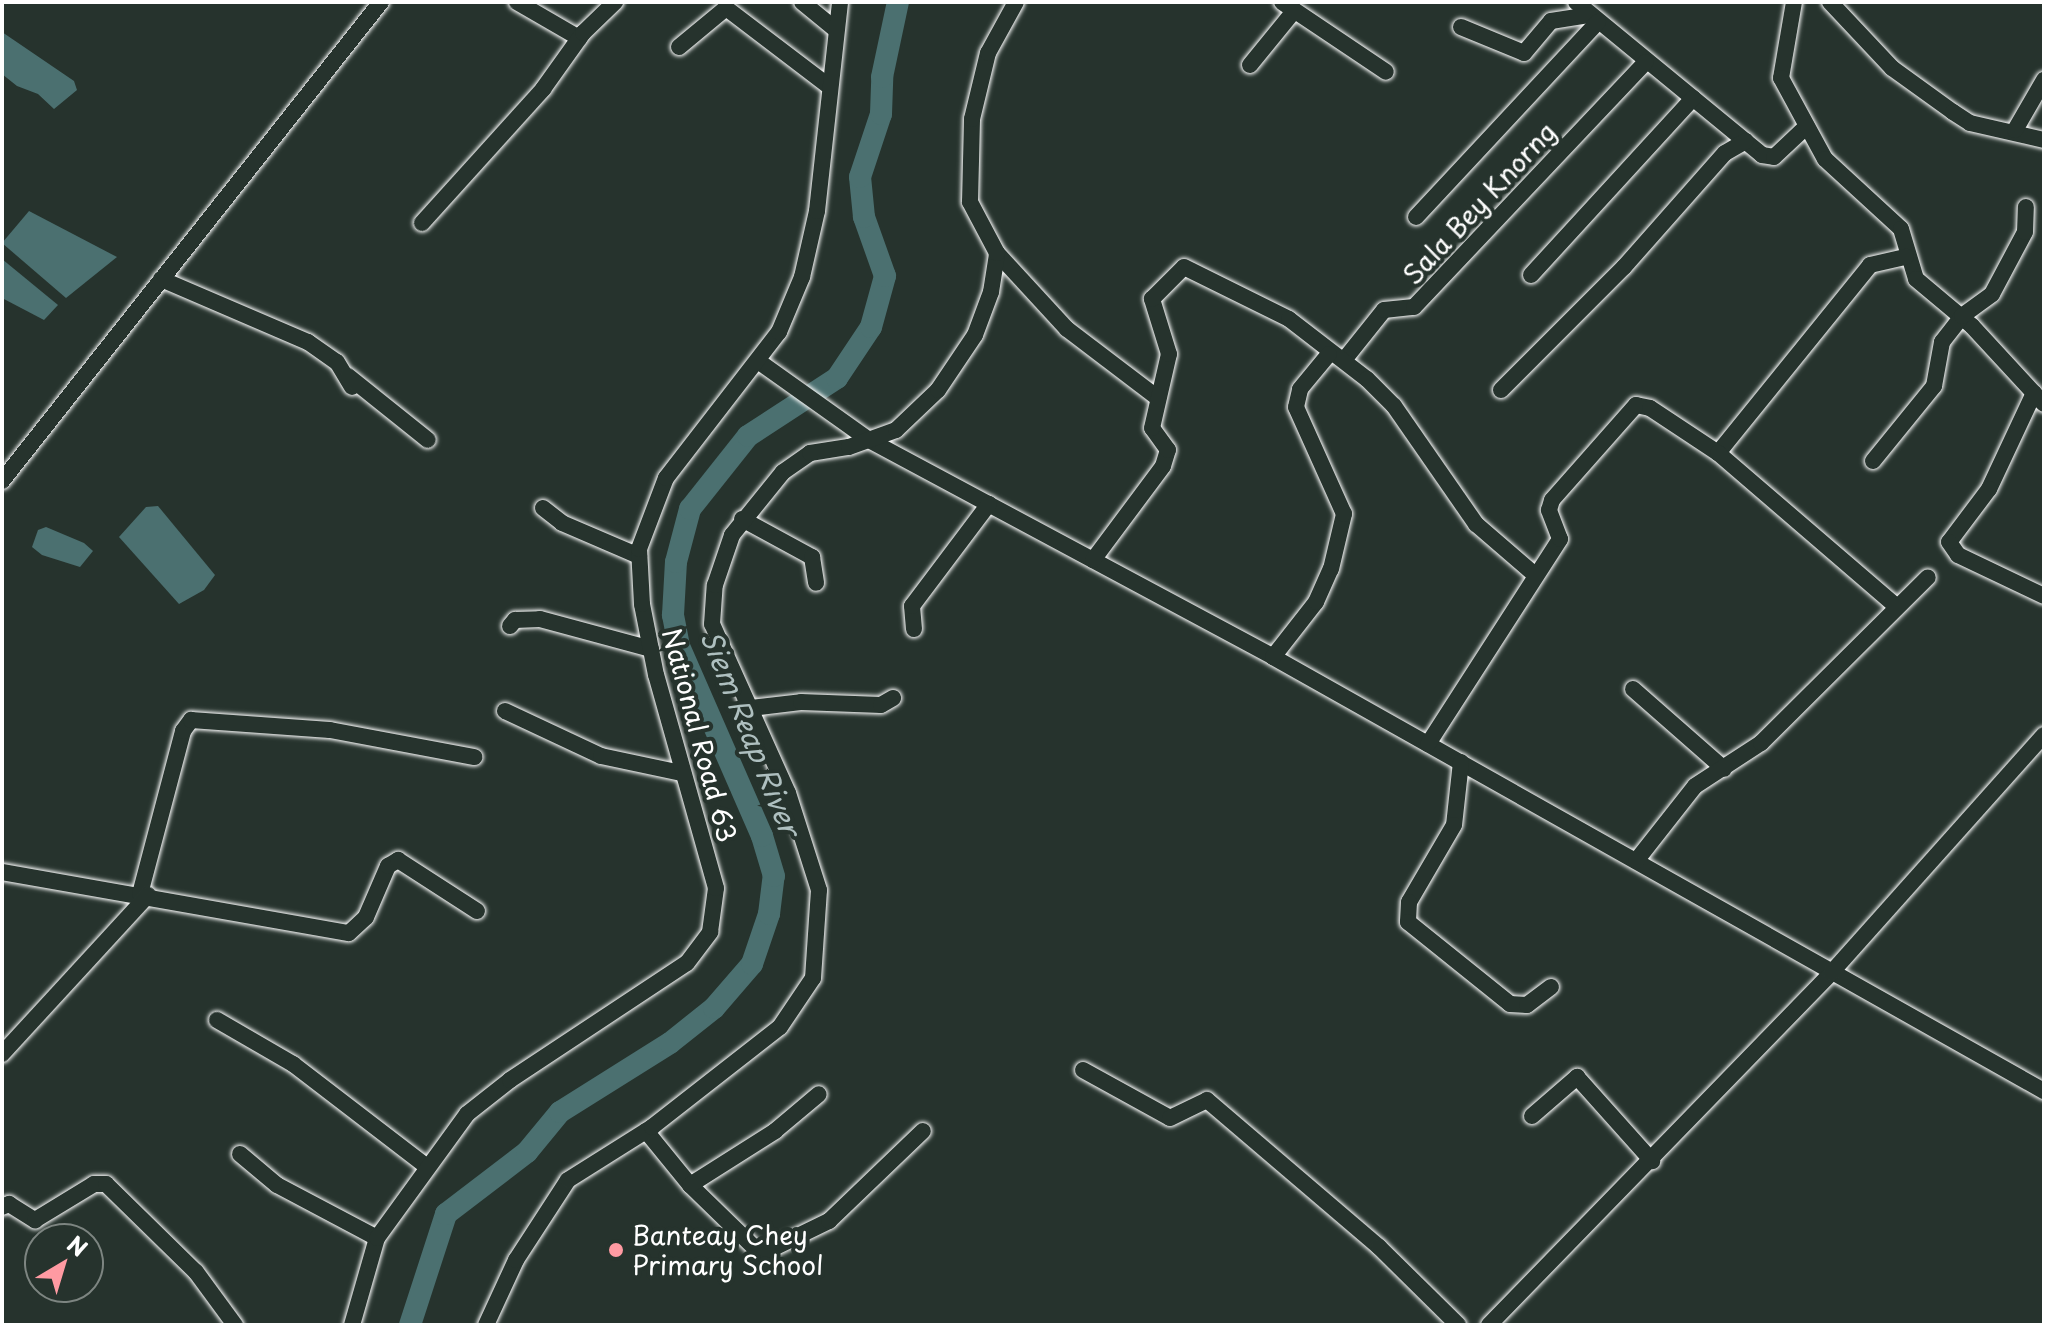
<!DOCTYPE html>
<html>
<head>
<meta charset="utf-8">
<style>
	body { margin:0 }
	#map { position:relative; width:2046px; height:1327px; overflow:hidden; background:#26332d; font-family:"Playpen Sans",sans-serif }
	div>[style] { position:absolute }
	.water>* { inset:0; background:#4b7070 }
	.river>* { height:22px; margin:-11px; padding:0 11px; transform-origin:11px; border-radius:11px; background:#4b7070 }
	.roads { filter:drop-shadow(0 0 2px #fff) drop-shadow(0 0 2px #fff) }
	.minor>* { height:16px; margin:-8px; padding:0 8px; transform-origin:8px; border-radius:8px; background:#26332d }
	.dots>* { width:22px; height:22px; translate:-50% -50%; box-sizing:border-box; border:4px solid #26332d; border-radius:50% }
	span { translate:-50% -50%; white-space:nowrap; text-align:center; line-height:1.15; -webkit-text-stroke:8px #26332d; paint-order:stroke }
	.street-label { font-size:26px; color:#fff }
	.poi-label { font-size:26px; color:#fff }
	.left { translate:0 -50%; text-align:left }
	.water-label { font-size:28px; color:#aebfbf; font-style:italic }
	.frame { position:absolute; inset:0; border:4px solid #fff; pointer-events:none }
	.north { position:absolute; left:24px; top:1223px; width:80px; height:80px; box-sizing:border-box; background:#26332d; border:2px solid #7d8581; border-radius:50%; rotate:38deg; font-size:22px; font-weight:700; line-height:32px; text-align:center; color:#fff }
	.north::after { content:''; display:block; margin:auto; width:28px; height:36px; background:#ff9aa2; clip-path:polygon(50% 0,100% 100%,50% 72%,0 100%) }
</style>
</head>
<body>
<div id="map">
	<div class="water">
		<div style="clip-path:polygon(2px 32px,74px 81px,77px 90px,54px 109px,38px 94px,17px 86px,2px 74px)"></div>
		<div style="clip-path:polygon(29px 211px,117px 257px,66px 298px,2px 243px)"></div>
		<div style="clip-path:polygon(2px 259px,58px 305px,44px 320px,2px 298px)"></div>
		<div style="clip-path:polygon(158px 506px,215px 575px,204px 590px,179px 604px,119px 537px,146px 507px)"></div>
		<div style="clip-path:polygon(46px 527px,84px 543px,93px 551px,80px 567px,42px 555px,32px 547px,38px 530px)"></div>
	</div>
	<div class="river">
		<div style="left:410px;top:1325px;width:117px;rotate:-72deg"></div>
		<div style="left:446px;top:1214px;width:102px;rotate:-37.4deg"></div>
		<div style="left:527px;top:1152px;width:52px;rotate:-50.5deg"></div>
		<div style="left:560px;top:1112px;width:130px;rotate:-32.1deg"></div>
		<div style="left:670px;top:1043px;width:56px;rotate:-38.5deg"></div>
		<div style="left:714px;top:1008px;width:58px;rotate:-49.2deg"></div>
		<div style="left:752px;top:964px;width:53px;rotate:-71.2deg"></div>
		<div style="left:769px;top:914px;width:38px;rotate:-83deg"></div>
		<div style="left:774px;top:876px;width:42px;rotate:-106.7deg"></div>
		<div style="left:762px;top:836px;width:207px;rotate:-113.6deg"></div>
		<div style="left:679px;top:646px;width:32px;rotate:-101deg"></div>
		<div style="left:673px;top:615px;width:53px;rotate:-86.8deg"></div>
		<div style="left:676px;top:562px;width:55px;rotate:-75.2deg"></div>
		<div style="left:690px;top:509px;width:93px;rotate:-51.5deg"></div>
		<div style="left:748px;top:436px;width:106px;rotate:-33.1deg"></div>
		<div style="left:837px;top:378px;width:61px;rotate:-56.3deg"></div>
		<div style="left:871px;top:327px;width:53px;rotate:-74.6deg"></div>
		<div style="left:885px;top:276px;width:63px;rotate:-109.6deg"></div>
		<div style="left:864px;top:217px;width:40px;rotate:-95.7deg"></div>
		<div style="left:860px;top:177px;width:66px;rotate:-71.6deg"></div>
		<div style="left:881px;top:114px;width:37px;rotate:-88deg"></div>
		<div style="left:882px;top:77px;width:77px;rotate:-78deg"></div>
	</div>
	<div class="roads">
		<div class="minor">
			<div style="left:517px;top:2px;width:72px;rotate:30.1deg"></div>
			<div style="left:802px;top:2px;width:43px;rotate:39.3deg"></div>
			<div style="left:1282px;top:2px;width:125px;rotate:33.9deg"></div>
			<div style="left:1576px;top:2px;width:241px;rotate:39.4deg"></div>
			<div style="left:1762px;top:155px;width:12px;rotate:9deg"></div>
			<div style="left:1774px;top:157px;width:45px;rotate:-43.2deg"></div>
			<div style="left:1794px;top:2px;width:77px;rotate:99.7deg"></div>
			<div style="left:1781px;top:78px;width:92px;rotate:61.5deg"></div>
			<div style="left:1825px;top:159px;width:103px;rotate:42.6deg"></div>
			<div style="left:1901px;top:229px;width:52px;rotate:73.3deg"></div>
			<div style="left:1916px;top:279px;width:73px;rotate:40deg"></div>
			<div style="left:1972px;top:326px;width:106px;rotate:47.3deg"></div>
			<div style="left:1830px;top:2px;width:91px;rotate:46.8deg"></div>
			<div style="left:1892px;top:68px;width:75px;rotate:35.8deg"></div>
			<div style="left:1953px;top:112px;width:20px;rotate:33deg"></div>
			<div style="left:1970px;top:123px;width:76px;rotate:12.9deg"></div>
			<div style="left:1461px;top:27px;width:68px;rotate:22.4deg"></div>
			<div style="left:1524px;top:53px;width:42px;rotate:-49.8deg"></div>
			<div style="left:1551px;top:21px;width:38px;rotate:-9deg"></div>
			<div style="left:679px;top:47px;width:61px;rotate:-39.7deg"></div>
			<div style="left:726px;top:8px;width:127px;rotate:37.3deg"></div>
			<div style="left:1250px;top:65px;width:70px;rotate:-50.8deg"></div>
			<div style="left:2015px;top:130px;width:58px;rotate:-59.9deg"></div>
			<div style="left:1416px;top:217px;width:267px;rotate:-47deg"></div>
			<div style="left:422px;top:223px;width:181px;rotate:-47.9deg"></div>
			<div style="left:543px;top:89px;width:69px;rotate:-54.5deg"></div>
			<div style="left:583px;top:33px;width:45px;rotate:-44.1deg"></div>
			<div style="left:997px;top:253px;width:103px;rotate:47.4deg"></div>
			<div style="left:1067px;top:329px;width:114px;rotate:37.2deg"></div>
			<div style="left:1531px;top:275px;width:240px;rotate:-47.5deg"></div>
			<div style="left:161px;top:279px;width:160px;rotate:23.2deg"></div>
			<div style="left:308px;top:342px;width:35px;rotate:35deg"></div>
			<div style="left:337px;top:362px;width:29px;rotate:59deg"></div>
			<div style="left:1344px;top:360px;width:64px;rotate:-51.3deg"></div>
			<div style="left:1384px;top:310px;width:30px;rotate:-6deg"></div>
			<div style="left:1414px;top:307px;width:337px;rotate:-46.6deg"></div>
			<div style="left:758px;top:361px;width:136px;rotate:35.4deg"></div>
			<div style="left:869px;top:440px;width:459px;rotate:28.2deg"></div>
			<div style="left:1273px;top:657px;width:885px;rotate:29.38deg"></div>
			<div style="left:348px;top:376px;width:102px;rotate:38.7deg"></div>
			<div style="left:1501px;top:390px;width:174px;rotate:-45deg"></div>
			<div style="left:1624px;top:267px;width:152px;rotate:-48.5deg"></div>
			<div style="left:1725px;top:153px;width:24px;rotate:-30deg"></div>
			<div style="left:2034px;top:393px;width:106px;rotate:115.1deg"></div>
			<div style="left:1989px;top:489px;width:66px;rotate:127deg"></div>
			<div style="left:1949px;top:542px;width:16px;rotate:55deg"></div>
			<div style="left:1958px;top:555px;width:95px;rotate:25.5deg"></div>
			<div style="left:1718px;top:453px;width:242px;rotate:-51deg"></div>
			<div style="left:1870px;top:265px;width:37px;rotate:-13deg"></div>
			<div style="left:1873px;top:461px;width:97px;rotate:-50.9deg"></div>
			<div style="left:1934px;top:386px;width:45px;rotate:-79.7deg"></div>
			<div style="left:1942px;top:342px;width:33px;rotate:-52deg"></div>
			<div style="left:1962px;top:316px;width:37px;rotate:-36deg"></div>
			<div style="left:1992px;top:294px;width:70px;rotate:-62deg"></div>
			<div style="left:2025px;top:232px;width:25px;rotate:-88deg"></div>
			<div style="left:2px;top:481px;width:611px;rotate:-51.65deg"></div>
			<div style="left:543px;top:508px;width:24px;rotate:38deg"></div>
			<div style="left:562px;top:523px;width:84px;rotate:23.2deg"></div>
			<div style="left:742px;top:519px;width:80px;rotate:28.5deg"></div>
			<div style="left:812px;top:557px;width:26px;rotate:81deg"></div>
			<div style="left:1093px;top:560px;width:117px;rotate:-53.3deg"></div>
			<div style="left:1163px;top:466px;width:17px;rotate:-73deg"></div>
			<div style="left:1168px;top:450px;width:27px;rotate:-126deg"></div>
			<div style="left:1152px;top:428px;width:76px;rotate:-77.1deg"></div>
			<div style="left:1169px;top:354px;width:58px;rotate:-107.2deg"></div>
			<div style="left:1152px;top:299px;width:45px;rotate:-45deg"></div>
			<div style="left:1184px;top:267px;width:117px;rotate:26.3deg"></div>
			<div style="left:1289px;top:319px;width:98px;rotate:37.6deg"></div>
			<div style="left:1367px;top:379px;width:38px;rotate:45deg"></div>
			<div style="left:1394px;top:406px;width:144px;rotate:55.2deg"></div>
			<div style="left:1476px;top:524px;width:77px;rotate:40.8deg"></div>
			<div style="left:510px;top:626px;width:8px;rotate:-50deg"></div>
			<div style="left:515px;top:620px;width:25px;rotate:-2deg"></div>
			<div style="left:540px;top:619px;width:115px;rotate:15.1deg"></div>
			<div style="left:914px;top:629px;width:23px;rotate:-95deg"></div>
			<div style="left:912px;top:606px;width:128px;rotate:-53deg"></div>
			<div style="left:1273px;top:657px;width:70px;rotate:-52deg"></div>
			<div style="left:1316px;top:602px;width:36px;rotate:-66deg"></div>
			<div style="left:1331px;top:569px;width:57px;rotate:-76.7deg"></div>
			<div style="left:1344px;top:514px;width:117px;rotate:-114.2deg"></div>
			<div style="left:1296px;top:407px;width:18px;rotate:-77deg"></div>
			<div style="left:1300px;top:389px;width:45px;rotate:-50.4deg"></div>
			<div style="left:1633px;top:689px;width:121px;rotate:41.3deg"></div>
			<div style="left:751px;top:708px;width:50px;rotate:-6.8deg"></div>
			<div style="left:801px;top:702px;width:80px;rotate:2.1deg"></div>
			<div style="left:881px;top:705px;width:14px;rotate:-30deg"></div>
			<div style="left:505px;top:711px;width:106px;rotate:25.1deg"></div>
			<div style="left:601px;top:756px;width:82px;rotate:12deg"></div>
			<div style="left:1428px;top:744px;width:244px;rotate:-57.2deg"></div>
			<div style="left:1560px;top:539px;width:31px;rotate:-111deg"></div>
			<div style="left:1549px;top:510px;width:10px;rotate:-73deg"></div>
			<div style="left:1552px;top:500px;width:127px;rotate:-48.5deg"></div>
			<div style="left:1636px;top:405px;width:14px;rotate:12deg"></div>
			<div style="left:1650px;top:408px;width:82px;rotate:33.5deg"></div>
			<div style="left:1718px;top:453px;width:233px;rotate:40.7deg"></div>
			<div style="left:1461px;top:762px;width:63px;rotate:96.3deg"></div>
			<div style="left:1454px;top:825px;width:89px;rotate:120.3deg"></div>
			<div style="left:1409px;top:902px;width:20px;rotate:93deg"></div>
			<div style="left:1408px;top:922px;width:131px;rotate:38.8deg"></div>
			<div style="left:1510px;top:1004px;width:17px;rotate:3deg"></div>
			<div style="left:1527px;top:1005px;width:30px;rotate:-37deg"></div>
			<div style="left:1636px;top:861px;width:95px;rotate:-51.8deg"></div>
			<div style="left:1695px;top:786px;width:79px;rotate:-33.1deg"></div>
			<div style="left:1761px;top:743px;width:235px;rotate:-44.8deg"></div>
			<div style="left:2px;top:872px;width:352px;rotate:10deg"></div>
			<div style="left:349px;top:933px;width:23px;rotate:-43deg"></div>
			<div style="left:366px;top:917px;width:56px;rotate:-66.7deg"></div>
			<div style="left:388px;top:866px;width:12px;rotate:-31deg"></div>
			<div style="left:398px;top:860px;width:94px;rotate:32.8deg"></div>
			<div style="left:140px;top:894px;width:169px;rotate:-75.2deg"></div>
			<div style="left:183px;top:731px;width:14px;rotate:-54deg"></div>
			<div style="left:191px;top:720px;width:139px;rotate:4.1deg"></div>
			<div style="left:330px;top:730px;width:147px;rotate:10.6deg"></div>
			<div style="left:217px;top:1020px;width:88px;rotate:30.1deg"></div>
			<div style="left:293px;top:1064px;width:168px;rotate:37.5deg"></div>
			<div style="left:2px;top:1054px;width:216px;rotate:-47.4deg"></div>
			<div style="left:1083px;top:1070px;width:99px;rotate:28.9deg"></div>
			<div style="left:1170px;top:1118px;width:41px;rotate:-25.9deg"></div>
			<div style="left:1207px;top:1100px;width:226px;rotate:40.5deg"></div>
			<div style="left:1379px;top:1247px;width:111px;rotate:44.6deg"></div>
			<div style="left:1532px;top:1116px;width:60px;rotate:-40.9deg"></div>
			<div style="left:1577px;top:1077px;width:113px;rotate:48.2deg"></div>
			<div style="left:646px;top:1131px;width:70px;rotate:50.8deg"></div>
			<div style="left:690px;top:1185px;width:99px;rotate:44.2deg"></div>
			<div style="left:761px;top:1254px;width:76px;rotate:-25.9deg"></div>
			<div style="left:829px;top:1221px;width:130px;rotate:-43.8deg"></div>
			<div style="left:240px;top:1154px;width:48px;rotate:40deg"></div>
			<div style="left:277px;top:1185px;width:113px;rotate:27.9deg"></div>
			<div style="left:690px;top:1185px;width:101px;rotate:-32.4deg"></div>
			<div style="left:775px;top:1131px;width:57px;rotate:-40.1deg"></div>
			<div style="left:2px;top:1207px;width:8px;rotate:-23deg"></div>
			<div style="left:9px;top:1204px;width:31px;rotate:32deg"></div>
			<div style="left:35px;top:1220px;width:69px;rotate:-31.4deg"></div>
			<div style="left:94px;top:1184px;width:12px"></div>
			<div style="left:106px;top:1184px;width:126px;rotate:44.4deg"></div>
			<div style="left:196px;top:1272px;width:66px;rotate:53.7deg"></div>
			<div style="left:352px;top:1325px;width:91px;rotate:-74deg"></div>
			<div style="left:377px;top:1238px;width:153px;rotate:-54deg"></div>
			<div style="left:467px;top:1114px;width:55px;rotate:-38.3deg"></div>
			<div style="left:510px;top:1080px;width:212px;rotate:-33.5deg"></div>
			<div style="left:687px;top:963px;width:39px;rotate:-53deg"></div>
			<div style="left:710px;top:932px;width:44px;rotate:-82.2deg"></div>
			<div style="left:716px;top:888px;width:221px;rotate:-105.7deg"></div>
			<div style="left:656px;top:675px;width:72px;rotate:-101.2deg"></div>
			<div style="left:642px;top:604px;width:55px;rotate:-93.1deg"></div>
			<div style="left:639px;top:549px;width:76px;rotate:-69.2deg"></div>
			<div style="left:666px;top:478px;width:185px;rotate:-52.3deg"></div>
			<div style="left:779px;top:332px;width:60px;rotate:-67.3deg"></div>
			<div style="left:802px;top:277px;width:68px;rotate:-77.2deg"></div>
			<div style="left:817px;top:211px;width:210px;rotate:-83.7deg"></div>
			<div style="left:486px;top:1325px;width:72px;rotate:-65.2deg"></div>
			<div style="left:516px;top:1260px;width:95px;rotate:-57deg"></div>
			<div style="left:568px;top:1180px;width:99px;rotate:-32.2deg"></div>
			<div style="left:652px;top:1127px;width:162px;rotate:-38deg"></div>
			<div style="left:780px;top:1027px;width:59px;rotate:-56deg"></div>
			<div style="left:813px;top:978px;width:88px;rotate:-86.1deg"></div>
			<div style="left:819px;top:890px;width:102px;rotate:-107.7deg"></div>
			<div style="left:788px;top:793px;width:185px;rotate:-114.2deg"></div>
			<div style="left:712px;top:624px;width:39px;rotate:-86deg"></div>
			<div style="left:715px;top:585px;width:53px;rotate:-71.2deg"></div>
			<div style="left:732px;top:535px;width:81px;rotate:-51deg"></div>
			<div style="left:783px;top:472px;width:33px;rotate:-35deg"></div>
			<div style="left:810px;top:453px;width:39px;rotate:-9deg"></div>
			<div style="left:849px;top:447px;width:50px;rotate:-19.9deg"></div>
			<div style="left:896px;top:430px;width:58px;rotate:-43.6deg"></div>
			<div style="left:938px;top:390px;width:66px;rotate:-56.1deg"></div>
			<div style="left:975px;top:335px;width:46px;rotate:-69.6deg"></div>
			<div style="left:991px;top:292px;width:39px;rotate:-81deg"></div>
			<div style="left:997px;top:253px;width:58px;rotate:-117.9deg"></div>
			<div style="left:970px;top:202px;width:83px;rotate:-88.6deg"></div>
			<div style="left:972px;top:119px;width:68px;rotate:-76.4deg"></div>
			<div style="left:988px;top:53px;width:58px;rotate:-61.2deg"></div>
			<div style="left:1489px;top:1325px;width:491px;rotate:-45.8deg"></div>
			<div style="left:1831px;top:973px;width:319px;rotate:-48.2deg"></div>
		</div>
	</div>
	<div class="dots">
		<div style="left:616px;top:1250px;background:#ff9aa2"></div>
	</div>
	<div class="street-label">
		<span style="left:1479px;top:203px;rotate:-47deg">Sala Bey Knorng</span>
		<span style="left:700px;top:735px;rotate:75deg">National Road 63</span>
	</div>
	<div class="poi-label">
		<span class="left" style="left:632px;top:1250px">Banteay Chey<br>Primary School</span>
	</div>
	<div class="water-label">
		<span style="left:751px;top:733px;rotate:68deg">Siem Reap River</span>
	</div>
	<div class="frame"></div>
	<div class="north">N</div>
</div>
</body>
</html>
